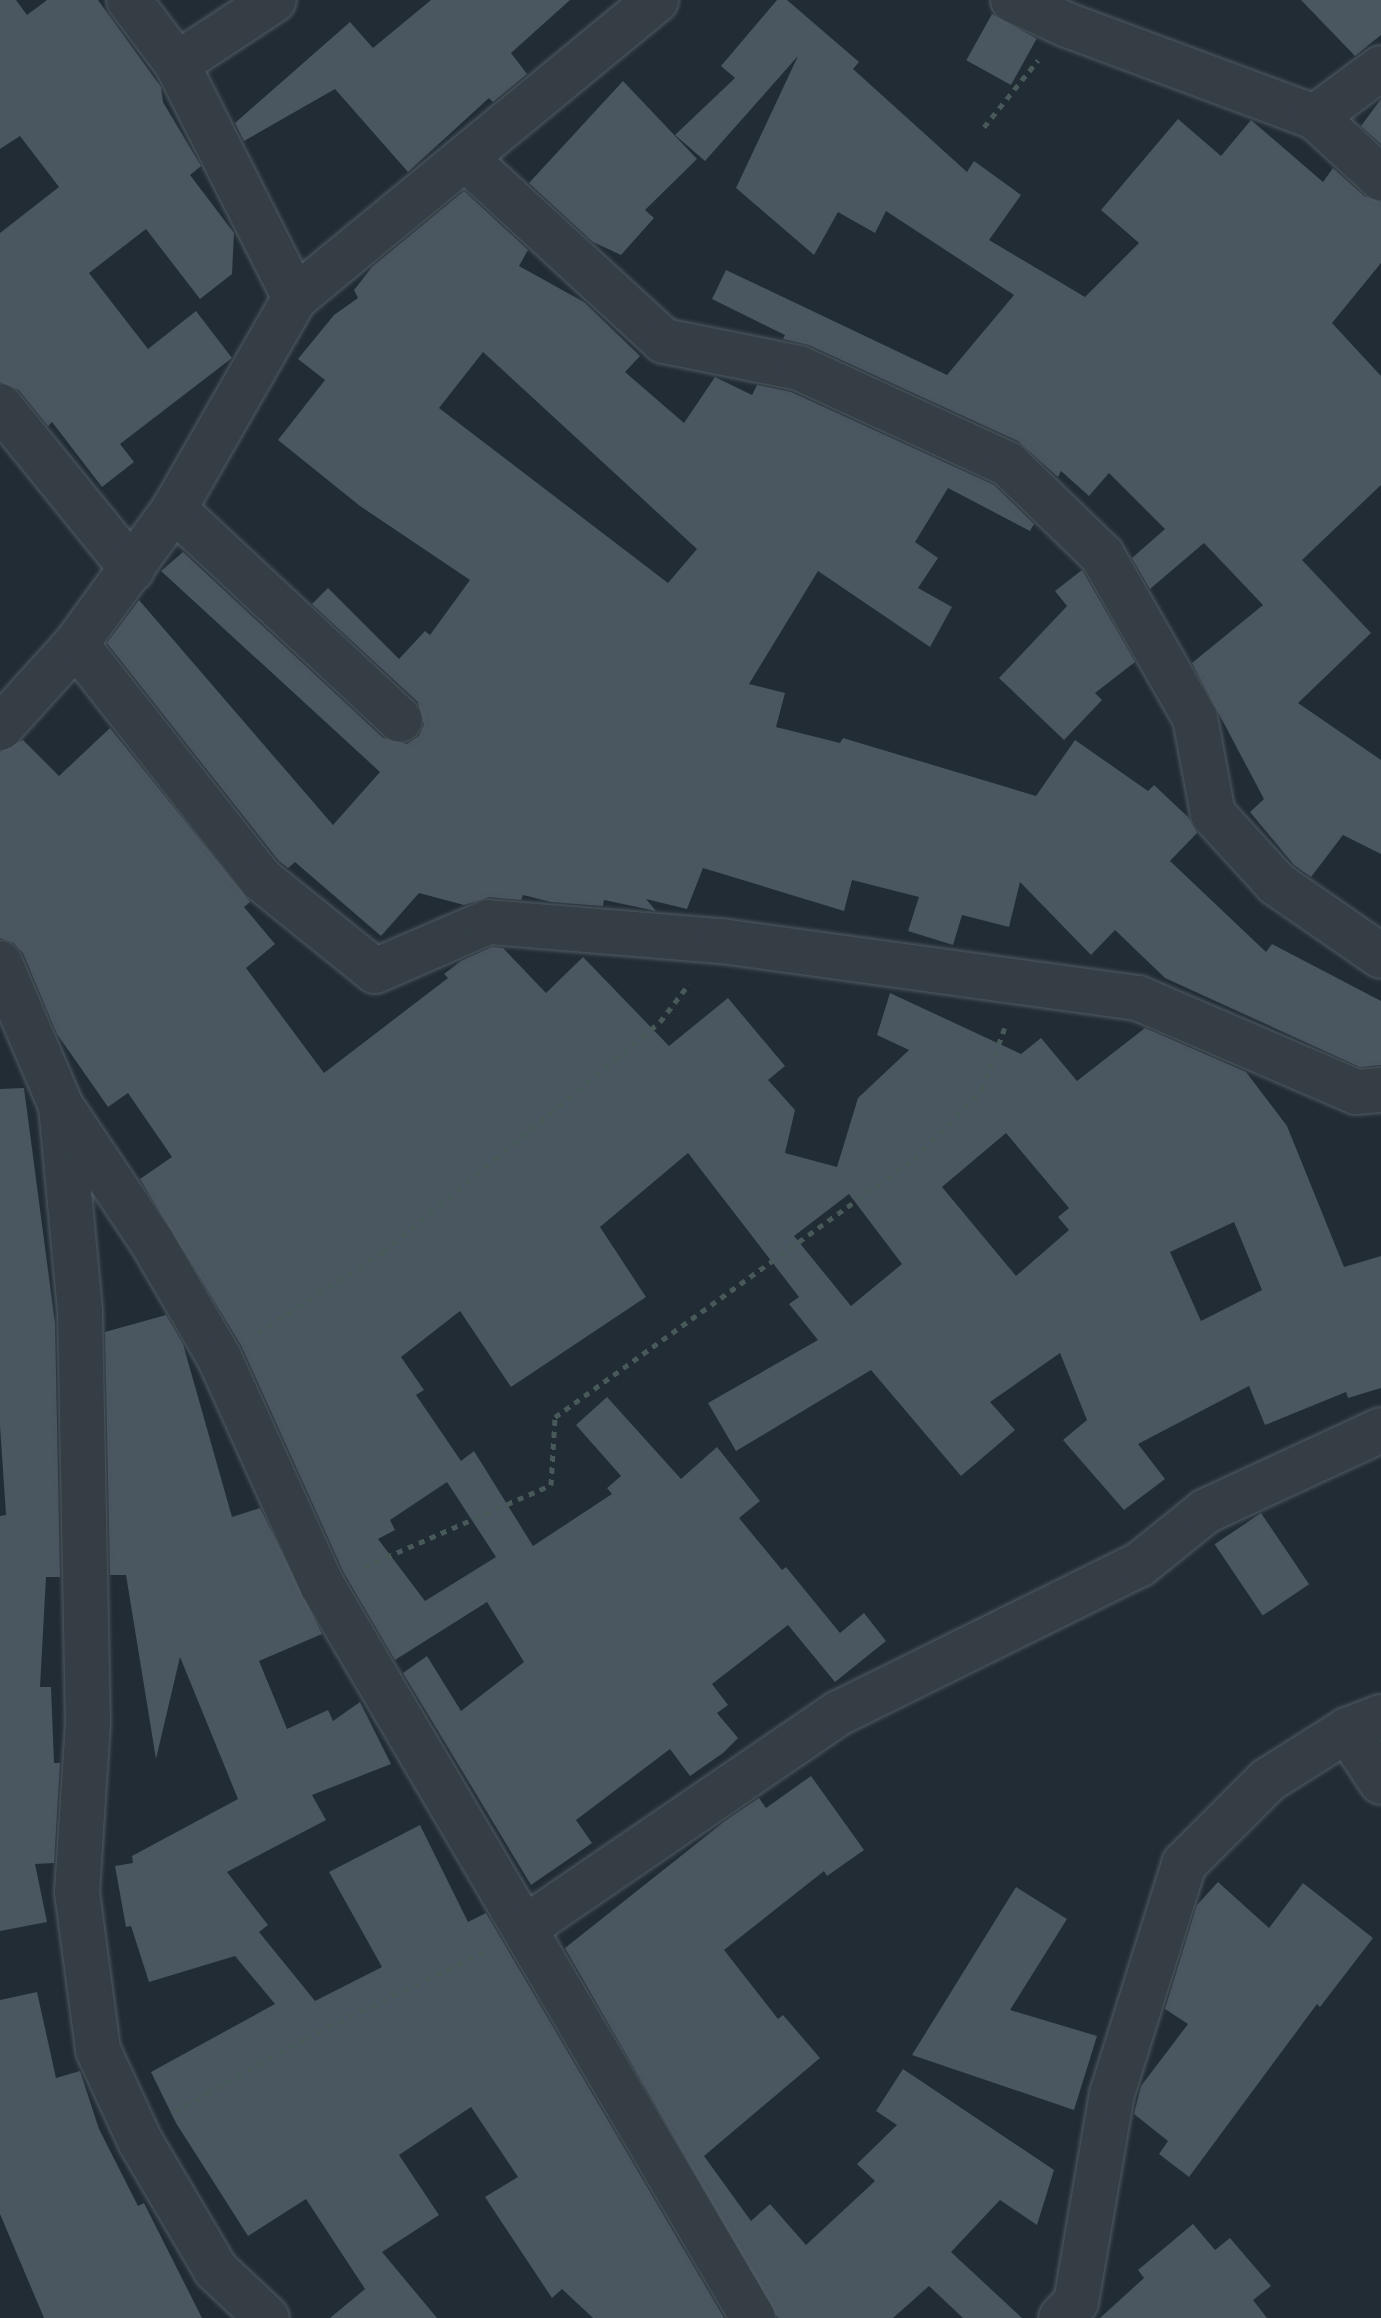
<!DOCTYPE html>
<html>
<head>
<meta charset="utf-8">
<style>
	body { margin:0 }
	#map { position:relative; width:1381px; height:2318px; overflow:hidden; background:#212c34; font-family:Figtree,sans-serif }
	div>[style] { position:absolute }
	.building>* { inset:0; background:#4a5660; transform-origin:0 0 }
	.path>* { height:5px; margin-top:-2.5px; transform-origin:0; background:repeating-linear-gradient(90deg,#485959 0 6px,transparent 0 12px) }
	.roads { filter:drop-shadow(0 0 2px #525b63) drop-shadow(0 0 2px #525b63) }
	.minor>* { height:44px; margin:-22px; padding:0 22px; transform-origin:22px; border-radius:22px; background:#353e45 }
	span { translate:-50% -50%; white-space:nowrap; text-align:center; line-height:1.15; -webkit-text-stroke:8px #1a222a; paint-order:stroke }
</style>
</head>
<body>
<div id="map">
	<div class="building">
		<div style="clip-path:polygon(0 0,16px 0,27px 15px,47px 0,98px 0,161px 87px,163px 102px,201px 166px,190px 175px,234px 233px,232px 274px,200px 299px,146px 229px,89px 273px,148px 349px,196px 311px,232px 358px,120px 444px,134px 462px,102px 487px,52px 422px,48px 426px,19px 390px,0 382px,0 233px,59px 187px,20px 136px,0 149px)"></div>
		<div style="clip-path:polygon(431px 0,570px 0,511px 53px,527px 74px,493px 102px,489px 98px,408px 172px,335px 89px,244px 141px,235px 123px,350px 22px,373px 48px)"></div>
		<div style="clip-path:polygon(777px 0,787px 0,859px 62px,853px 69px,967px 172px,974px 161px,1021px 195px,989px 240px,1085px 297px,1139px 243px,1101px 210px,1178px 119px,1221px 156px,1251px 120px,1323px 182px,1333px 168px,1364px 196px,1381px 202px,1381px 263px,1332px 323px,1381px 376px,1381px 485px,1302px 560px,1371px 633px,1298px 703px,1381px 760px,1381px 854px,1343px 835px,1311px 877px,1294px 865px,1250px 812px,1264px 799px,1192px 663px,1263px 605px,1204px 543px,1150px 589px,1132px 558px,1165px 529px,1109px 473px,1089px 496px,1061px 471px,1058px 477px,1018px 441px,809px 345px,783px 339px,785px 335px,712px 299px,726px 270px,947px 375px,1014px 295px,886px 211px,875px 233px,838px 212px,814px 255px,736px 188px,798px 56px,705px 161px,675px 135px,735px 78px,721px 66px)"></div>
		<div style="clip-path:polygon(1301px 0,1381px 0,1381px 35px,1355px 56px)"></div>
		<div style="left:992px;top:14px;width:51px;height:53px;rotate:29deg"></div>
		<div style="clip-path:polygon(623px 81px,697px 159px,645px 210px,654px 218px,621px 255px,593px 242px,529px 183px)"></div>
		<div style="clip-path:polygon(1381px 99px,1381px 144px,1361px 126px)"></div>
		<div style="clip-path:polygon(evenodd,464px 191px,528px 250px,519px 266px,584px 302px,640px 356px,625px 372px,684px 423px,715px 377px,752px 395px,757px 385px,791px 392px,994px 485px,1034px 524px,1030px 531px,948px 488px,915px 542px,938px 558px,918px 588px,952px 607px,930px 647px,818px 571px,749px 684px,785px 693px,776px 727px,840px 743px,843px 738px,1036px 796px,1075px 740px,1148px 791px,1154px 785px,1188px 817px,1197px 833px,1170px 861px,1266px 952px,1272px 944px,1381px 1001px,1381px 1065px,1360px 1067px,1165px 978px,1115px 930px,1091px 955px,1020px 882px,1009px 927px,962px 915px,953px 945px,908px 931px,919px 897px,852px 880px,844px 911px,703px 868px,687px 909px,646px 899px,656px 911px,604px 900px,603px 906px,551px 902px,523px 895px,521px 900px,489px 897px,464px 905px,419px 893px,381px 936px,295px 862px,288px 868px,279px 861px,107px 643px,139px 600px,333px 825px,380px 772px,161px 571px,183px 552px,383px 738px,407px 744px,419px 736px,424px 725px,418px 702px,312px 604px,328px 588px,399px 659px,425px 631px,430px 635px,470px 580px,360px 506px,278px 440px,325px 380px,298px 359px,334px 315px,358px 298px,354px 290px,372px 267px,464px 191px,483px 352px,697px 549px,668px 583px,439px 408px,483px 352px)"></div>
		<div style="clip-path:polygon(1082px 570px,1135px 662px,1095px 693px,1102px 700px,1064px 740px,999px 678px,1067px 606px,1055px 591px)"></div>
		<div style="clip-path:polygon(evenodd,110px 728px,250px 902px,244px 907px,275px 944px,246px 968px,324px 1073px,448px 978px,444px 974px,461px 961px,492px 947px,503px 948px,546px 993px,583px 957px,669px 1046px,728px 998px,785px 1066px,768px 1080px,795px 1110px,785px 1153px,837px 1167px,858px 1098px,909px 1050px,877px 1035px,890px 993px,1021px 1054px,1041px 1038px,1077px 1081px,1145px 1028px,1246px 1072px,1287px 1126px,1344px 1267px,1381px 1256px,1381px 1388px,1348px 1398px,1346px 1392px,1265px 1425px,1249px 1386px,1138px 1444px,1165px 1479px,1124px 1510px,1063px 1440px,1087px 1420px,1060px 1353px,990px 1402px,1015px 1430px,961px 1476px,871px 1370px,736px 1451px,708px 1403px,818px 1340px,789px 1304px,799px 1297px,688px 1153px,600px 1227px,646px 1297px,511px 1387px,460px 1311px,401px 1357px,424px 1390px,416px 1395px,461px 1461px,474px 1451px,533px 1546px,612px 1494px,607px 1488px,621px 1476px,576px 1425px,607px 1397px,681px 1479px,717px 1447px,760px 1501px,739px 1518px,782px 1570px,786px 1567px,840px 1633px,864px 1613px,886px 1641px,835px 1682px,788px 1625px,712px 1684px,728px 1705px,717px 1713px,738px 1738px,723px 1753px,690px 1776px,670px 1749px,576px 1820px,592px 1843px,531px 1885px,403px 1673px,427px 1656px,461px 1711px,524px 1662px,487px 1602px,395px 1660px,344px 1573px,241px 1345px,140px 1179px,172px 1157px,128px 1093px,108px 1107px,57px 1034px,23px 953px,14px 943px,0 938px,0 752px,23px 740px,59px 776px,110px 728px,1006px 1133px,1069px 1208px,1058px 1217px,1069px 1230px,1016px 1276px,942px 1187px,1006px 1133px,110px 728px,849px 1194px,902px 1264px,851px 1306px,794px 1236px,849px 1194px,110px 728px,1234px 1222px,1262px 1290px,1201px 1321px,1170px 1252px,1234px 1222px,110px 728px,447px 1482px,496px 1557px,425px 1601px,378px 1539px,395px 1530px,390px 1520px,447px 1482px)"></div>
		<div style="clip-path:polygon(24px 1088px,55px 1323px,60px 1577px,46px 1577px,40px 1687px,51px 1687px,54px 1763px,60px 1763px,54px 1863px,35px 1864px,47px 1922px,0 1931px,0 1516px,6px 1515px,0 1426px,0 1089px)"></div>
		<div style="clip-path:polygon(166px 1315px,183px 1344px,232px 1517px,260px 1508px,322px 1634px,259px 1661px,287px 1729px,328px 1710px,333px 1721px,360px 1702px,391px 1764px,312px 1795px,326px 1820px,227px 1872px,268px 1925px,259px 1932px,315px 2001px,382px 1967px,329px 1872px,420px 1825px,468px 1922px,486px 1913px,724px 2318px,593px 2318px,562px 2289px,552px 2298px,485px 2197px,518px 2177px,471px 2107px,399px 2155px,439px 2215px,382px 2252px,437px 2318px,330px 2318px,365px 2289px,306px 2199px,248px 2236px,176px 2123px,151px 2072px,275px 2004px,235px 1956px,149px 1982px,131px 1926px,126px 1927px,115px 1866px,133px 1863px,132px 1856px,238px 1799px,180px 1657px,156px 1759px,126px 1575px,110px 1575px,105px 1332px)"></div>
		<div style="left:1261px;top:1513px;width:86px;height:56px;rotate:56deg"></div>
		<div style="clip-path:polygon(811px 1776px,864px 1850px,827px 1876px,824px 1871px,724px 1950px,778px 2019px,783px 2015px,820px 2058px,704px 2156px,751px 2221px,770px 2204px,806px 2245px,875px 2181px,857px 2164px,897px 2125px,876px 2111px,903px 2069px,1054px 2170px,1037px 2225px,1000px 2200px,951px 2252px,1022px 2318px,963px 2318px,929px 2286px,893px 2318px,778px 2318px,565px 1948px,725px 1821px,759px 1798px,766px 1808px)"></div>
		<div style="clip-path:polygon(1218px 1882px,1269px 1928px,1303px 1883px,1373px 1938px,1320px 2007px,1317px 2004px,1189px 2177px,1159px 2154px,1168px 2141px,1134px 2114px,1141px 2086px,1188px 2024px,1165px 2009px,1197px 1905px)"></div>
		<div style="clip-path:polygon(1016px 1887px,1067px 1919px,1010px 2010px,1097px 2036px,1074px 2110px,912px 2055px)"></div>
		<div style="clip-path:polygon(37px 1992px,56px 2078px,80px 2071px,99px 2129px,138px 2206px,144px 2203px,202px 2318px,44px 2318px,0 2214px,0 2000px)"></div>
		<div style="clip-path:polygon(1193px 2224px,1215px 2250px,1230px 2238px,1271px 2286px,1253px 2300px,1267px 2318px,1100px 2318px,1144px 2278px,1138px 2270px)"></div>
	</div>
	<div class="path">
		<div style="left:984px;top:127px;width:86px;rotate:-51.1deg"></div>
		<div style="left:257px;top:1333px;width:150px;rotate:-32.7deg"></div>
		<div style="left:383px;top:1252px;width:360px;rotate:-39.7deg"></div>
		<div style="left:660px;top:1022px;width:48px;rotate:-52.7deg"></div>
		<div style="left:364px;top:1567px;width:204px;rotate:-23.7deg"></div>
		<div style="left:551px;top:1485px;width:68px;rotate:-86.6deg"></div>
		<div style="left:555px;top:1417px;width:442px;rotate:-35.7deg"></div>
		<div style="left:914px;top:1159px;width:97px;rotate:-45.4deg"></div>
		<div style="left:982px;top:1090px;width:70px;rotate:-70deg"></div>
		<div style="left:174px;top:2112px;width:151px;rotate:-29.3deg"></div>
		<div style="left:306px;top:2038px;width:198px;rotate:-26deg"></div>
	</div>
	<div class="roads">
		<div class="minor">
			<div style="left:1013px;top:0;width:60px;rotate:24.8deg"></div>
			<div style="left:1067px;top:25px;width:265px;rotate:20.4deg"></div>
			<div style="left:1315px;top:117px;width:90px;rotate:42.7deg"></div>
			<div style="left:177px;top:64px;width:116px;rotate:-33.4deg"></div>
			<div style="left:1315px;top:117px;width:82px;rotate:-36.6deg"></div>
			<div style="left:466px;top:159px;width:269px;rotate:42.6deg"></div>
			<div style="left:664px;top:341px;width:138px;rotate:11.3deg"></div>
			<div style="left:799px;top:368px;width:230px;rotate:24.7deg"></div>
			<div style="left:1008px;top:464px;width:131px;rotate:44.1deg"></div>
			<div style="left:1102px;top:555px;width:188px;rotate:60.3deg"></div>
			<div style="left:1195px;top:718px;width:98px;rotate:79.4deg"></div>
			<div style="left:1213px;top:814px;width:95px;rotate:47.6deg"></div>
			<div style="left:1277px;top:884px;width:126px;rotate:34.7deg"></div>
			<div style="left:295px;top:298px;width:468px;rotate:-39.5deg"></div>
			<div style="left:0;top:406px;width:210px;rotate:51deg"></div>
			<div style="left:174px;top:509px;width:309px;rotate:43deg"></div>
			<div style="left:76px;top:644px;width:299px;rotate:51.8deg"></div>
			<div style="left:261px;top:879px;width:146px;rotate:38.9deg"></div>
			<div style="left:375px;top:971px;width:123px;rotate:-23.4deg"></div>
			<div style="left:488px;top:922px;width:234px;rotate:4.7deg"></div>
			<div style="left:721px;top:941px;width:421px;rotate:7.8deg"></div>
			<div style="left:1138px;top:998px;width:237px;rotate:23.3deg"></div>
			<div style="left:1356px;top:1092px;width:25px;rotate:-5deg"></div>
			<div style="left:0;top:728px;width:113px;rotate:-47.9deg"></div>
			<div style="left:76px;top:644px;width:167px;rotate:-54deg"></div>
			<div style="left:174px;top:509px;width:243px;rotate:-60.2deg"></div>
			<div style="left:295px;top:298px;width:262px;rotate:-116.8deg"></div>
			<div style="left:177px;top:64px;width:80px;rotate:-126.9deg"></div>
			<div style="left:0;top:963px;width:155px;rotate:66.9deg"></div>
			<div style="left:61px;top:1106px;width:206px;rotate:84.7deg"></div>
			<div style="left:80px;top:1311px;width:411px;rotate:88.9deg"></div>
			<div style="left:88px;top:1722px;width:170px;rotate:93.7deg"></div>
			<div style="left:77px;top:1892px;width:159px;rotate:82.4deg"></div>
			<div style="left:98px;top:2050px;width:100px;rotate:65.2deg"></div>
			<div style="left:140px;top:2141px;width:150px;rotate:59.5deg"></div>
			<div style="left:216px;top:2270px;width:70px;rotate:43.3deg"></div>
			<div style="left:65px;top:1112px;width:156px;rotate:56.2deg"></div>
			<div style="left:152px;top:1242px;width:133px;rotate:59.8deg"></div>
			<div style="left:219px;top:1357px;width:250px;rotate:65.7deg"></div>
			<div style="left:322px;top:1585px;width:850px;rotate:59.54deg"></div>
			<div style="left:1347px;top:1730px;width:62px;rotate:56.8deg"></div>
			<div style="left:526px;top:1927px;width:379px;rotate:-34.4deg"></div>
			<div style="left:839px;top:1713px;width:335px;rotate:-26.3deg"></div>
			<div style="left:1139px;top:1565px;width:86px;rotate:-38.9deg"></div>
			<div style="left:1206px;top:1511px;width:193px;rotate:-24.8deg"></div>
			<div style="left:1061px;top:2318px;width:22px;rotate:-47deg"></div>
			<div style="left:1076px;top:2302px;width:211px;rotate:-80.2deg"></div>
			<div style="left:1112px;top:2094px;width:241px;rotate:-72.6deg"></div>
			<div style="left:1184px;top:1864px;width:119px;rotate:-45deg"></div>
			<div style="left:1268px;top:1780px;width:93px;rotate:-32.3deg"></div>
			<div style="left:1347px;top:1730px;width:36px;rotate:-21deg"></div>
		</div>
	</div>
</div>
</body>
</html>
